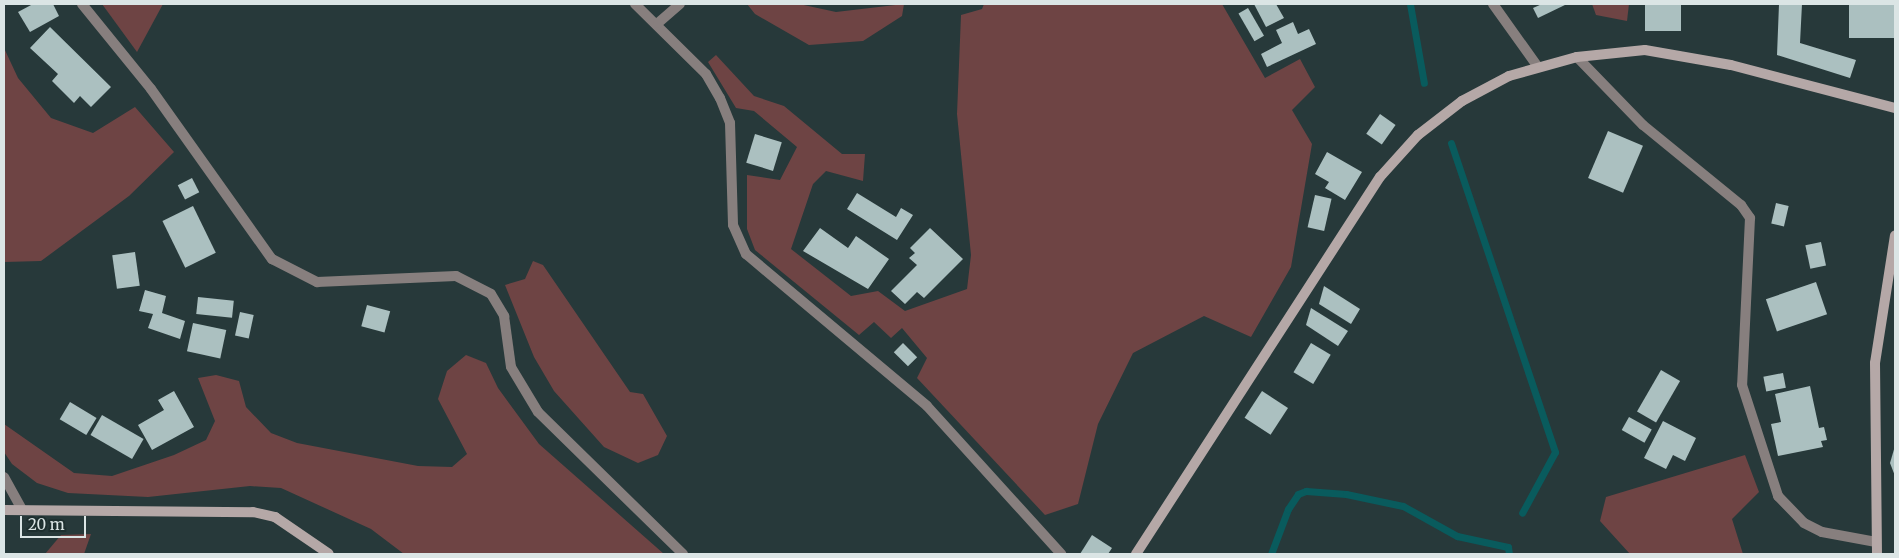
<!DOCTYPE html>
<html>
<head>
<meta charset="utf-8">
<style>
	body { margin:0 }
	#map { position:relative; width:1899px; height:558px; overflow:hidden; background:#27393a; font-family:Merriweather,serif }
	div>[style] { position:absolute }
	.green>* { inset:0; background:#6e4444 }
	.stream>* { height:7px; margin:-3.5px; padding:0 3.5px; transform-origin:3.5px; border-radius:3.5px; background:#095b5d }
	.building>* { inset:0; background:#abc0c0; transform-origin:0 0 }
	.street>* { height:10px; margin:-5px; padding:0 5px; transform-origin:5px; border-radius:5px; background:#877f7e }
	.secondary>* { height:10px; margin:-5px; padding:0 5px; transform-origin:5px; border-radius:5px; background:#b5a8a7 }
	span { translate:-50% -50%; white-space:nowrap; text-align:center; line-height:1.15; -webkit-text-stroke:5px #1e2f2f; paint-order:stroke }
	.frame { position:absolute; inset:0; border:5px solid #dbe5e5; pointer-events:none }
	.scale { position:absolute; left:20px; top:516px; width:66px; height:22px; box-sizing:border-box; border:2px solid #dbe5e5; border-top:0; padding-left:6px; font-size:15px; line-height:18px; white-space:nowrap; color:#dbe5e5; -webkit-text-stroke:4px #1e2f2f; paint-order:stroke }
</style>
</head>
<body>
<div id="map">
	<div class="green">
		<div style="clip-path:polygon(102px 4px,163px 4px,137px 52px)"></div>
		<div style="clip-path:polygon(747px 4px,799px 4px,836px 12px,904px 4px,902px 16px,863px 41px,809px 45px,755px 14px)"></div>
		<div style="clip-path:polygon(984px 4px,1222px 4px,1265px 78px,1300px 59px,1315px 87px,1292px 110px,1312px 144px,1291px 267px,1251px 337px,1204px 316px,1133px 353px,1098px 424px,1078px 504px,1045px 515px,917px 378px,927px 358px,902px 328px,891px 338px,874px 322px,859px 335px,755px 250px,747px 229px,747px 175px,780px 180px,797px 147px,754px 111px,736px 108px,708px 62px,716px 55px,754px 96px,784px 106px,842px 154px,865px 154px,863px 181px,826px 171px,813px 184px,791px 249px,851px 296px,878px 291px,905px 311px,967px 289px,971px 255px,957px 114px,961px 15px,982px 9px)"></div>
		<div style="clip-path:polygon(1592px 4px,1629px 4px,1627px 21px,1596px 15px)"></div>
		<div style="clip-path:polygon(4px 48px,18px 78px,51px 118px,93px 133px,135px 107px,174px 152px,129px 196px,41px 261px,4px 262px)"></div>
		<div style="clip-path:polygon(533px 261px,543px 265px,630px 392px,643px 394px,667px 436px,658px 455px,638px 463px,604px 447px,554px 391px,534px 357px,505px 285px,525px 279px)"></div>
		<div style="clip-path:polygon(466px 355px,486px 363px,498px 388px,539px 444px,664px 554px,404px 554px,371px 529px,281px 488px,250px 486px,148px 497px,68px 493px,37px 483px,12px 464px,4px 452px,4px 424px,74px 473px,112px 476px,174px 455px,206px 440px,215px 421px,198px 378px,216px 375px,239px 381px,246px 407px,271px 433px,297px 443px,418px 466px,452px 467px,467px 454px,438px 399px,447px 371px)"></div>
		<div style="clip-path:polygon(1745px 455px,1759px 492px,1732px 519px,1743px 554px,1630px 554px,1600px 521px,1606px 497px)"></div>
		<div style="clip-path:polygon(91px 534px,84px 554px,45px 554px,61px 535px)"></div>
	</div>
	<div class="stream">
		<div style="left:1410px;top:4px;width:80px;rotate:80deg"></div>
		<div style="left:1451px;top:143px;width:326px;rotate:71.4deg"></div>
		<div style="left:1555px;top:452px;width:69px;rotate:118.4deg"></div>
		<div style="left:1271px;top:554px;width:48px;rotate:-69.3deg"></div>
		<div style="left:1288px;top:509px;width:18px;rotate:-56deg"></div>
		<div style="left:1298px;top:494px;width:9px;rotate:-21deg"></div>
		<div style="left:1306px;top:491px;width:40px;rotate:4.3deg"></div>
		<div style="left:1346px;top:494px;width:58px;rotate:11.9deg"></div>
		<div style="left:1403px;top:506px;width:62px;rotate:29.1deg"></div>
		<div style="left:1457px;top:536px;width:52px;rotate:12.2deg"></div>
		<div style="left:1508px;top:547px;width:7px;rotate:82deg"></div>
	</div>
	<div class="building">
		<div style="clip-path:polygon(33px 4px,53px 4px,59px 16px,30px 32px,18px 12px)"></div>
		<div style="clip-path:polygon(1254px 4px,1276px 4px,1284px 18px,1266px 27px)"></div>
		<div style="clip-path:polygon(1542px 4px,1567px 4px,1538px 18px,1533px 8px)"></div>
		<div style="left:1645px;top:4px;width:36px;height:27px"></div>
		<div style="clip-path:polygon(1779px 4px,1802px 4px,1800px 43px,1856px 60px,1850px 78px,1777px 55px)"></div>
		<div style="left:1849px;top:4px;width:46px;height:34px"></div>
		<div style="left:1248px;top:8px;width:32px;height:11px;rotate:60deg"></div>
		<div style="clip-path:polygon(1293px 22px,1298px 34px,1309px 29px,1316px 44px,1267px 67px,1261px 54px,1282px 43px,1276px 30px)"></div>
		<div style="clip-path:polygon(50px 27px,111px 87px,91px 107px,80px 96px,74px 103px,52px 81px,58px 74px,30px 48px)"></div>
		<div style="left:1380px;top:114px;width:19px;height:24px;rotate:35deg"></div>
		<div style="left:1608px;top:131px;width:38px;height:51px;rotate:23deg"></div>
		<div style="left:755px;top:134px;width:28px;height:30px;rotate:17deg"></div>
		<div style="clip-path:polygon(1327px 152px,1362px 172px,1345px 200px,1325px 188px,1329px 182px,1315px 174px)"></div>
		<div style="left:192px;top:178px;width:16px;height:16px;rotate:63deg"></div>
		<div style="clip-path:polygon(857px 193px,896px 217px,901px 208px,913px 215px,897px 240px,847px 209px)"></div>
		<div style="left:1315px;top:195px;width:17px;height:33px;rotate:13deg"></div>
		<div style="left:1776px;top:203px;width:13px;height:21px;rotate:13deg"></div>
		<div style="left:193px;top:206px;width:52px;height:34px;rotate:64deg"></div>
		<div style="clip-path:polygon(820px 228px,848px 248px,856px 236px,889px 259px,868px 289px,803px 251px)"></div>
		<div style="clip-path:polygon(930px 228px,963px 259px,924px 298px,917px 292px,905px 304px,891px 291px,917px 265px,909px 258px,915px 253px,910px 248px)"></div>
		<div style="left:1821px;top:242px;width:24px;height:16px;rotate:78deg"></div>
		<div style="left:135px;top:252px;width:34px;height:23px;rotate:82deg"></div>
		<div style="left:1816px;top:282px;width:34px;height:53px;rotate:71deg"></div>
		<div style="clip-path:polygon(1324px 286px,1360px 309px,1351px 324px,1319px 304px)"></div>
		<div style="clip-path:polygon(145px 290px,166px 296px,162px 313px,185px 321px,180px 339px,148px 328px,153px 314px,139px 311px)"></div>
		<div style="left:198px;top:297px;width:36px;height:17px;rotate:6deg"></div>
		<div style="left:367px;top:305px;width:24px;height:22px;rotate:15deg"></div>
		<div style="clip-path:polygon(1311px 308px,1348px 331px,1338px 346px,1306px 325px)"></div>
		<div style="left:240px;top:312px;width:14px;height:24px;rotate:12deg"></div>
		<div style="left:193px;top:323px;width:34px;height:29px;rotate:12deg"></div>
		<div style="left:903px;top:343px;width:20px;height:13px;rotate:45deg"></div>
		<div style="left:1311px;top:343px;width:23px;height:34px;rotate:31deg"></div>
		<div style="left:1661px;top:370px;width:22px;height:48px;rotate:30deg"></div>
		<div style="left:1783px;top:373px;width:15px;height:20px;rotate:79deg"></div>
		<div style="clip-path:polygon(1810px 386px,1819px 428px,1824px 427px,1827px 440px,1821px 441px,1823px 447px,1778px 456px,1771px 424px,1781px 422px,1775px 394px)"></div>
		<div style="clip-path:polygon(174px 391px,194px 427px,152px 450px,138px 425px,164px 410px,158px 400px)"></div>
		<div style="left:1262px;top:391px;width:31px;height:32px;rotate:33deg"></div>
		<div style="left:70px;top:402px;width:31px;height:20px;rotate:31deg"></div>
		<div style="left:102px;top:415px;width:48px;height:23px;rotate:30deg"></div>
		<div style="left:1629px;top:417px;width:26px;height:15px;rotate:29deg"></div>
		<div style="clip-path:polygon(1663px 421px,1696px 438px,1685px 461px,1673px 455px,1666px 469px,1644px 458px)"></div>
		<div style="clip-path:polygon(1895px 446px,1895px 476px,1890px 463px)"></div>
		<div style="clip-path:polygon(1092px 535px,1112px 548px,1108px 554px,1080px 554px)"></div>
	</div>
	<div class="street">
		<div style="left:82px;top:4px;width:109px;rotate:50.9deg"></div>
		<div style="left:151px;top:89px;width:209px;rotate:54.6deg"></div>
		<div style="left:272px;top:259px;width:51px;rotate:27.1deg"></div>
		<div style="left:317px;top:282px;width:139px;rotate:-2.5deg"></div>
		<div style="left:456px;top:276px;width:39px;rotate:27deg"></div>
		<div style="left:491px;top:294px;width:26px;rotate:59deg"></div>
		<div style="left:504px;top:316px;width:51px;rotate:82.2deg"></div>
		<div style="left:511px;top:367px;width:52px;rotate:59deg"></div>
		<div style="left:538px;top:412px;width:203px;rotate:44.4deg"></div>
		<div style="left:635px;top:4px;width:100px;rotate:44.6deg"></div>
		<div style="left:706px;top:74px;width:28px;rotate:60deg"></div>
		<div style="left:720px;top:98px;width:27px;rotate:68deg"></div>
		<div style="left:730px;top:123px;width:102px;rotate:88.3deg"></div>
		<div style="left:733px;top:225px;width:32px;rotate:66deg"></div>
		<div style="left:746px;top:254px;width:236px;rotate:40deg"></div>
		<div style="left:927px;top:406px;width:200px;rotate:47.8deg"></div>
		<div style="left:1493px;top:4px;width:77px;rotate:54.5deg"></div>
		<div style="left:658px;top:23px;width:29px;rotate:-41deg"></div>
		<div style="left:1577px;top:57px;width:95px;rotate:45.9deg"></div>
		<div style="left:1643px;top:125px;width:127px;rotate:39.2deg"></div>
		<div style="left:1741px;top:205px;width:16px;rotate:55deg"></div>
		<div style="left:1750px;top:218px;width:167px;rotate:92.7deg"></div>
		<div style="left:1742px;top:385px;width:117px;rotate:72deg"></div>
		<div style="left:1778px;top:496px;width:37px;rotate:46deg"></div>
		<div style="left:1804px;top:523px;width:20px;rotate:27deg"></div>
		<div style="left:1822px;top:532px;width:55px;rotate:10.5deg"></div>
		<div style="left:4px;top:477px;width:35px;rotate:61deg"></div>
	</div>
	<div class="secondary">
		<div style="left:4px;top:510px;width:249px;rotate:0.5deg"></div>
		<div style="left:253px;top:512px;width:23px;rotate:13deg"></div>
		<div style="left:275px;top:517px;width:65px;rotate:34.4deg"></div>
		<div style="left:1136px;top:554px;width:449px;rotate:-57.1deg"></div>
		<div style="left:1380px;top:177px;width:57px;rotate:-47.9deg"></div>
		<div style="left:1418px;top:135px;width:56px;rotate:-37.7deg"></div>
		<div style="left:1462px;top:101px;width:53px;rotate:-28deg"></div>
		<div style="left:1509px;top:76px;width:71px;rotate:-15.6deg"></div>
		<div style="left:1577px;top:57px;width:68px;rotate:-5.9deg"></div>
		<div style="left:1645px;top:50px;width:87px;rotate:9.9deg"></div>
		<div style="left:1731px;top:65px;width:170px;rotate:14.7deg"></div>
		<div style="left:1877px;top:554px;width:191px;rotate:-90.6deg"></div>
		<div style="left:1875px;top:363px;width:129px;rotate:-81.1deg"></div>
	</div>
	<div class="frame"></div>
	<div class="scale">20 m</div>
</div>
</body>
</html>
